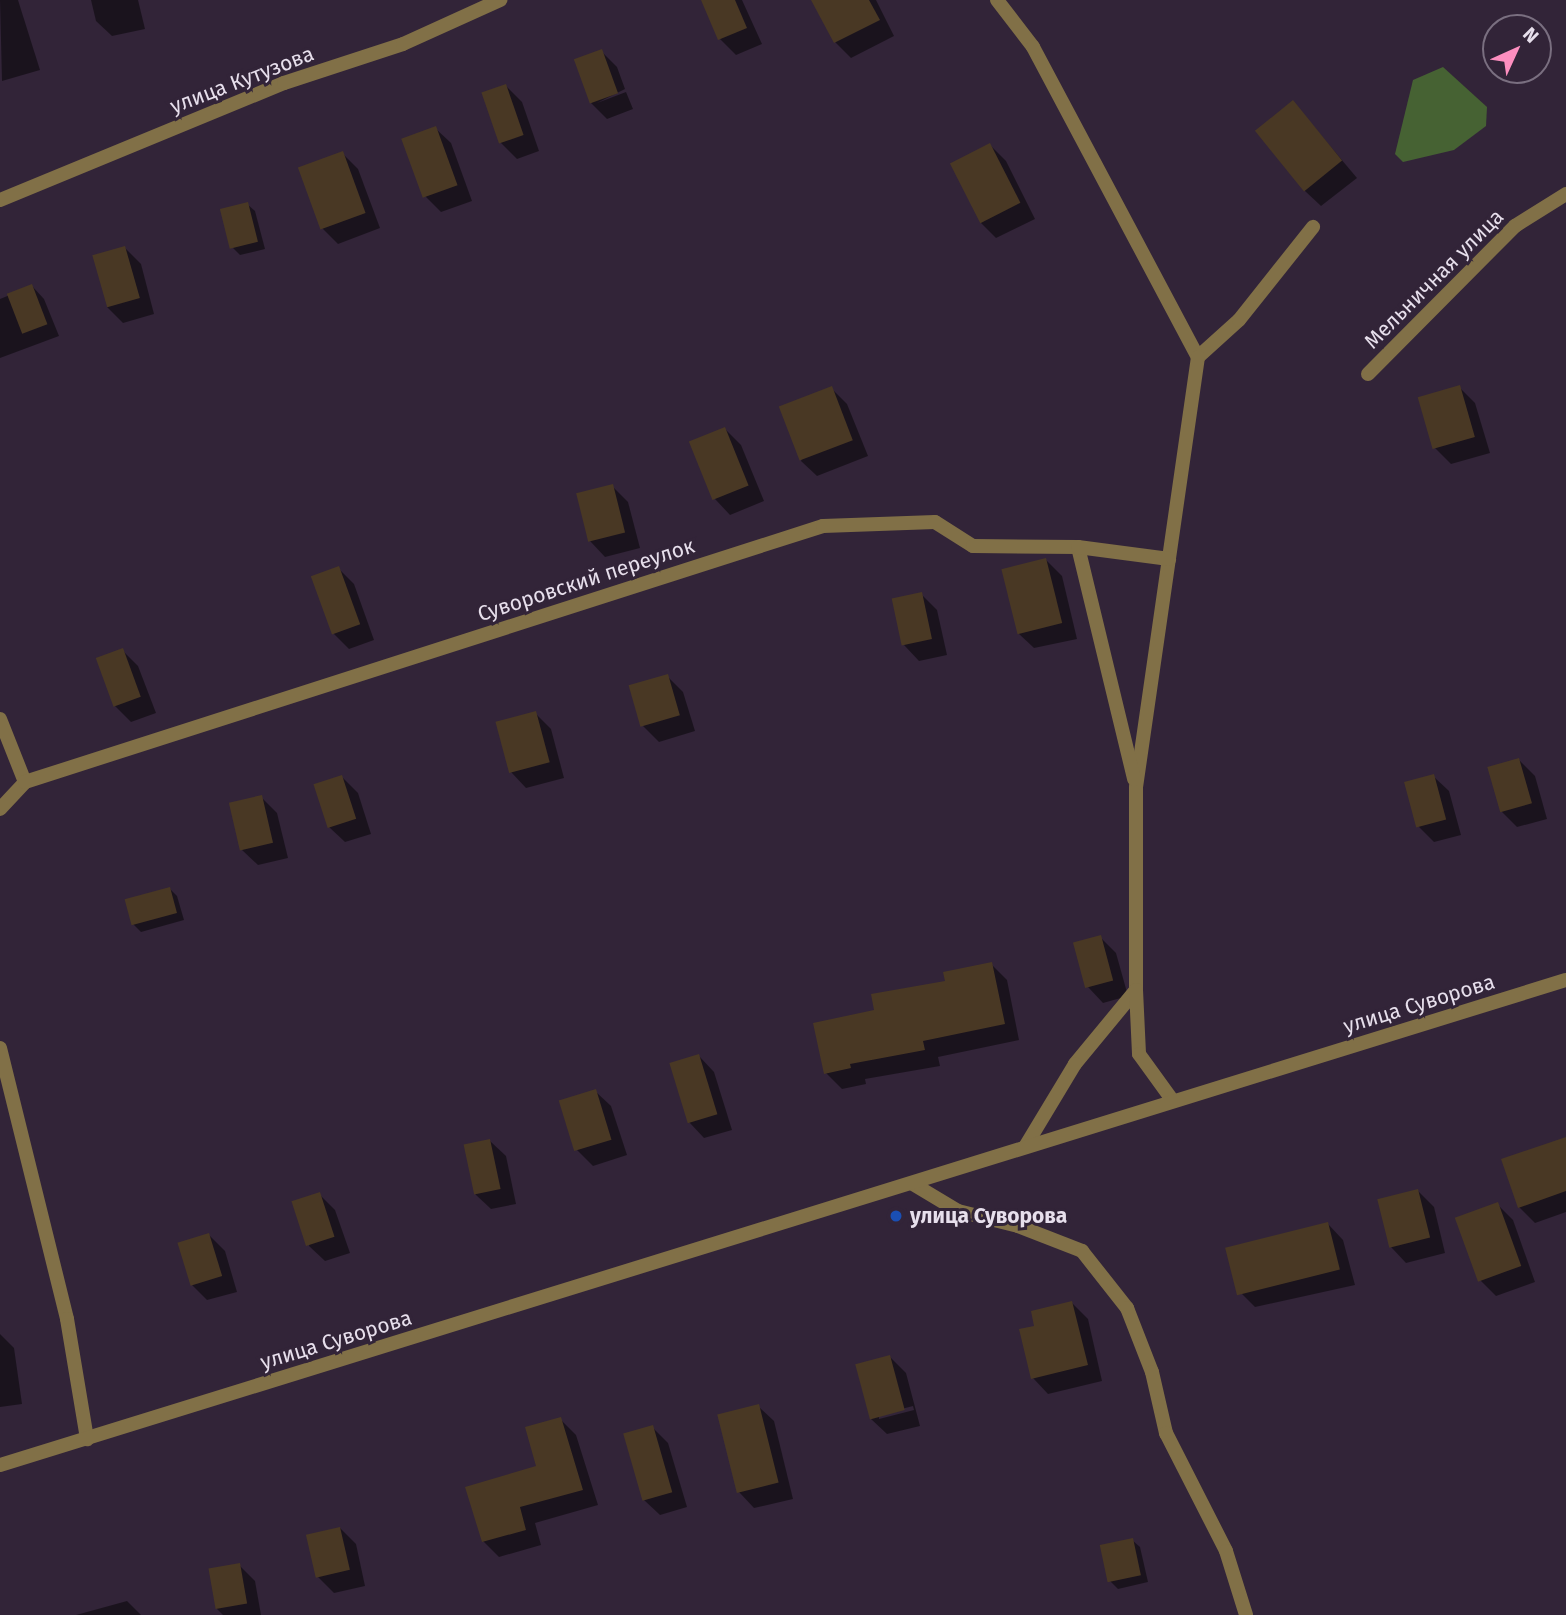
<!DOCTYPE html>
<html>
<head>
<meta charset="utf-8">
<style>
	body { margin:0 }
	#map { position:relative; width:1566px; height:1615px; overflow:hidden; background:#322438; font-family:"Fira Sans",sans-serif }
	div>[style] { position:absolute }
	.forest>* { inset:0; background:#466233 }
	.shadow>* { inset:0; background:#0007 }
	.building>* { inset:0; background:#493824; transform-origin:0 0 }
	.service>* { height:14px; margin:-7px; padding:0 7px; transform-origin:7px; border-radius:7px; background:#817047 }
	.minor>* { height:14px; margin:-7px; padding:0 7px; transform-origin:7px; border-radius:7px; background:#817047 }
	.tertiary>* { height:14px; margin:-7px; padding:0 7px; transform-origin:7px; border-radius:7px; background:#817047 }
	.dots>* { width:19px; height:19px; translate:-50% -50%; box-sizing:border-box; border:4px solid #322438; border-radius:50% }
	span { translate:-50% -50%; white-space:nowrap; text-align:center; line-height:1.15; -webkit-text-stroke:6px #322438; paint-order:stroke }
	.street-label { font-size:21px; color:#e7dfec }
	.poi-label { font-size:21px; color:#e7dfec; font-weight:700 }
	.left { translate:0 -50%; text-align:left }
	.north { position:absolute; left:1482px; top:14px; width:70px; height:70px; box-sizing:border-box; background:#322438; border:2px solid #7a6f80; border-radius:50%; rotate:45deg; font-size:19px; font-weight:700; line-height:28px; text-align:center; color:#e7dfec }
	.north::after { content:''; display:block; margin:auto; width:24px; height:32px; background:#fd8ebf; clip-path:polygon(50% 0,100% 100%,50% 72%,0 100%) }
</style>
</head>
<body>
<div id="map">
	<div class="forest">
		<div style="clip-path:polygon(1443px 67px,1487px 107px,1486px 126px,1454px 150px,1403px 162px,1395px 154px,1413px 80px)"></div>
	</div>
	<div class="shadow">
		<div style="clip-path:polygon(0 0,18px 0,40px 70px,2px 81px)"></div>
		<div style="clip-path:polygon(91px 0,138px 0,145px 29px,112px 36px,96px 21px)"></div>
		<div style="clip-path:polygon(703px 0,742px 0,762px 44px,736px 55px,720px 39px)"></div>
		<div style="clip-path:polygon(813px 0,876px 0,894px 36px,851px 58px,835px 42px)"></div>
		<div style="clip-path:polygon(601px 51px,617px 67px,625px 89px,597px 103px,626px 92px,633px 109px,607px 119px,591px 103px)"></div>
		<div style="clip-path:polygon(506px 86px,522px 102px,539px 151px,517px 159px,501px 143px)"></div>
		<div style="clip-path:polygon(1293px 102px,1357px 178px,1321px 206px,1305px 191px)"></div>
		<div style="clip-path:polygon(435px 128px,451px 143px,472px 201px,441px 212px,425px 196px)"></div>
		<div style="clip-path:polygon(990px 145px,1006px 161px,1035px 219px,996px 238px,980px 222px)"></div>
		<div style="clip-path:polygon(342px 153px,358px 169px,380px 228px,338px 244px,322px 228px)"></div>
		<div style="clip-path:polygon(247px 204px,255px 211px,265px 249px,240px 255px,233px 248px)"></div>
		<div style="clip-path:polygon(125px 248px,141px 264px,154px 314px,123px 323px,107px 307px)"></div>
		<div style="clip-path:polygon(32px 286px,44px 299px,59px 336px,0 358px,0 299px)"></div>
		<div style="clip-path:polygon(1459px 387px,1475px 403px,1490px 453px,1451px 464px,1435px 448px)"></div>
		<div style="clip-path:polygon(831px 388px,847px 404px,868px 456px,817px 476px,801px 461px)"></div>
		<div style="clip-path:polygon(725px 429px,741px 445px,764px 501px,730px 515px,715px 499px)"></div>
		<div style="clip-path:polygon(612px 486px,628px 502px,640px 548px,605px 557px,590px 541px)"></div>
		<div style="clip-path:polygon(1046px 560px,1062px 576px,1077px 639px,1034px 648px,1018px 633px)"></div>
		<div style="clip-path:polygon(338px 568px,354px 584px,374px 640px,349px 649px,333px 633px)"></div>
		<div style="clip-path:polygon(921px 594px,937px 610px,947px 655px,919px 661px,904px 645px)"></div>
		<div style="clip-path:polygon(122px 650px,138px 666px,156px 713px,131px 722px,115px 706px,98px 659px)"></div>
		<div style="clip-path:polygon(667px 676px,683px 692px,695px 731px,659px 742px,643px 726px)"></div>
		<div style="clip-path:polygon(535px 713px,551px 729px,564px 778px,526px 788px,511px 772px)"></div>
		<div style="clip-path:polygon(1519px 760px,1535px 776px,1547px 819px,1517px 827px,1501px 811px)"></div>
		<div style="clip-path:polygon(1433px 776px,1449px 791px,1461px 835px,1434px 842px,1418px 826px)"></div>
		<div style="clip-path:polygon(342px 777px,358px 793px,371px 834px,345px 842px,329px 827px)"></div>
		<div style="clip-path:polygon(261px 797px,277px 813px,288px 858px,258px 865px,242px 850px)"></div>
		<div style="clip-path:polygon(170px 889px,177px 896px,184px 920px,141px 932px,133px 924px)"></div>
		<div style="clip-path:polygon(1100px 937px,1116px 953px,1128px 996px,1103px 1003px,1088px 987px)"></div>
		<div style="clip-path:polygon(991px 964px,1007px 980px,1019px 1040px,938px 1057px,940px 1066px,865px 1079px,866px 1084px,842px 1089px,826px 1073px,876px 1011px)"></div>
		<div style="clip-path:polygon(699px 1056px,714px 1072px,732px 1130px,704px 1138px,689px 1122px)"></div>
		<div style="clip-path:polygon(595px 1091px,611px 1106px,627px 1155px,593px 1166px,577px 1150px)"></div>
		<div style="clip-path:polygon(1566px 1139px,1566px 1212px,1535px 1223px,1519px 1207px)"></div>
		<div style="clip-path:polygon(490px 1141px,506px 1156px,516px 1204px,491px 1209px,475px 1194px)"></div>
		<div style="clip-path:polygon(1418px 1191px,1434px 1207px,1445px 1253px,1406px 1263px,1391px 1247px)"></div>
		<div style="clip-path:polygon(319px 1194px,335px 1210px,350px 1253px,325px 1261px,309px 1246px)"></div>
		<div style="clip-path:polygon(1497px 1204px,1513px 1220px,1535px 1282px,1496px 1296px,1480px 1280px)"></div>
		<div style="clip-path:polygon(1328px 1224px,1343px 1240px,1355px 1285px,1255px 1307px,1239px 1291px)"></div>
		<div style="clip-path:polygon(209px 1235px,225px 1251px,237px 1292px,207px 1300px,191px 1284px)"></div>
		<div style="clip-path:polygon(1072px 1303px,1088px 1319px,1102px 1381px,1048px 1394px,1033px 1378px,1036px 1327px)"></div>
		<div style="clip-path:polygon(0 1334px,14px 1348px,22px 1404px,0 1407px)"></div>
		<div style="clip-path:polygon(evenodd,890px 1357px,906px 1373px,920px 1426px,887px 1434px,871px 1419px,857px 1366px,890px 1357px,913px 1406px,914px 1410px,879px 1419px,879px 1415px,913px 1406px)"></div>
		<div style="clip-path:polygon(758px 1406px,774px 1421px,793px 1499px,754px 1508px,739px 1492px)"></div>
		<div style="clip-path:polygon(560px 1419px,576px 1435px,598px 1505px,535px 1523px,541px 1545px,499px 1557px,483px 1541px,538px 1468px)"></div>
		<div style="clip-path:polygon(652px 1427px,668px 1443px,687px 1507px,660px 1515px,644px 1500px)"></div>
		<div style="clip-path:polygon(340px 1528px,356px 1544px,365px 1586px,334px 1593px,318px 1577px)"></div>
		<div style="clip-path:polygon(1132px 1540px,1140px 1547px,1148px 1582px,1118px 1589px,1110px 1581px)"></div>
		<div style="clip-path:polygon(239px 1565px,255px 1581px,261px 1615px,223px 1615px,216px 1608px)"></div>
		<div style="clip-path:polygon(127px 1601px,141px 1615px,76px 1615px)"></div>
	</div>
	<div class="building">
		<div style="clip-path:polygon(701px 0,735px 0,747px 28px,718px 40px)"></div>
		<div style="clip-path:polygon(811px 0,869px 0,880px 20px,834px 43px)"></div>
		<div style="left:602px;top:49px;width:47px;height:30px;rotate:70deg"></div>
		<div style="left:506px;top:84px;width:54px;height:26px;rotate:71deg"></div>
		<div style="left:1293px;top:100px;width:78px;height:49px;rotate:51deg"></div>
		<div style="left:436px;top:126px;width:63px;height:37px;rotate:70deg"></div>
		<div style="left:990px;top:143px;width:67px;height:45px;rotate:63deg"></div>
		<div style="left:343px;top:151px;width:66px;height:48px;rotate:70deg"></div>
		<div style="left:248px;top:202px;width:41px;height:29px;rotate:76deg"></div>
		<div style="left:125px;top:246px;width:54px;height:34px;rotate:74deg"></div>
		<div style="left:32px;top:284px;width:43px;height:27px;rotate:69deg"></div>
		<div style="left:1460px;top:385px;width:54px;height:44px;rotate:74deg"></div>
		<div style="left:832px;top:386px;width:58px;height:57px;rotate:69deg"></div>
		<div style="left:725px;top:427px;width:63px;height:39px;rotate:68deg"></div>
		<div style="left:613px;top:484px;width:50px;height:38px;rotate:76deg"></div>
		<div style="left:1046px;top:558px;width:67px;height:46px;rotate:76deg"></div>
		<div style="left:339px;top:566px;width:62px;height:30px;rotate:70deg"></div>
		<div style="left:922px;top:592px;width:48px;height:31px;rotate:78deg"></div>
		<div style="left:123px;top:648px;width:52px;height:29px;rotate:70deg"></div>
		<div style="left:668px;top:674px;width:43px;height:41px;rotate:74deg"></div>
		<div style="left:536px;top:711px;width:53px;height:42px;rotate:75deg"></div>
		<div style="left:1519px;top:758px;width:47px;height:33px;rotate:74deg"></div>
		<div style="left:1434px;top:774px;width:47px;height:31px;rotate:75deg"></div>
		<div style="left:342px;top:775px;width:46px;height:30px;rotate:72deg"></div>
		<div style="left:262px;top:795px;width:49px;height:34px;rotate:77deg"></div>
		<div style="left:170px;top:887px;width:27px;height:47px;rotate:75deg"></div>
		<div style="left:1101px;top:935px;width:47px;height:29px;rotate:75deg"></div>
		<div style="clip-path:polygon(992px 962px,1005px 1024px,923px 1041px,925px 1050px,850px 1064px,851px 1068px,824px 1074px,813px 1023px,874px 1010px,871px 994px,945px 981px,943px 972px)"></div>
		<div style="left:699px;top:1054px;width:63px;height:31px;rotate:73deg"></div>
		<div style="left:596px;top:1089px;width:53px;height:39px;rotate:73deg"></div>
		<div style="clip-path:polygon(1566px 1137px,1566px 1191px,1518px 1208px,1501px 1159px)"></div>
		<div style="left:490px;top:1139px;width:51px;height:27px;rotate:78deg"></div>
		<div style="left:1418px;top:1189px;width:50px;height:42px;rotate:76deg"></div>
		<div style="left:320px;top:1192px;width:47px;height:30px;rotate:72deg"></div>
		<div style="left:1498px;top:1202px;width:68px;height:46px;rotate:70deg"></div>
		<div style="left:1328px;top:1222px;width:49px;height:106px;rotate:76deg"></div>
		<div style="left:209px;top:1233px;width:45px;height:33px;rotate:73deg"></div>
		<div style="clip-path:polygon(1072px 1301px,1088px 1365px,1031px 1379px,1019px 1329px,1034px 1326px,1031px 1311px)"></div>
		<div style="left:890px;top:1355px;width:57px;height:36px;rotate:75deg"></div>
		<div style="left:759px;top:1404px;width:81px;height:43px;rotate:76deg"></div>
		<div style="clip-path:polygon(561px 1417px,583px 1490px,520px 1507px,526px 1530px,482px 1542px,465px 1487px,536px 1466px,525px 1427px)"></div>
		<div style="left:653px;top:1425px;width:70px;height:31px;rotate:74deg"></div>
		<div style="left:340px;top:1527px;width:44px;height:35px;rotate:77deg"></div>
		<div style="left:1133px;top:1538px;width:38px;height:34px;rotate:78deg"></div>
		<div style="left:240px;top:1563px;width:41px;height:32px;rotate:80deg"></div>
	</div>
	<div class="service">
		<div style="left:1198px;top:357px;width:55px;rotate:-42.1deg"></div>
		<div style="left:1239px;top:320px;width:119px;rotate:-51.5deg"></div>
		<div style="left:0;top:719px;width:68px;rotate:68.4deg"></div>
		<div style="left:913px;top:1184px;width:52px;rotate:31deg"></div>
		<div style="left:958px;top:1211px;width:62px;rotate:14deg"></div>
		<div style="left:1018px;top:1226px;width:69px;rotate:21.3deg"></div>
		<div style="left:1082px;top:1251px;width:73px;rotate:51.7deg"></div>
		<div style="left:1127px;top:1308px;width:69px;rotate:68.7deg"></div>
		<div style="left:1152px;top:1372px;width:63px;rotate:77.1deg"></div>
		<div style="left:1166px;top:1433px;width:132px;rotate:63deg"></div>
		<div style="left:1226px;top:1551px;width:67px;rotate:72.6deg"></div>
	</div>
	<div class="minor">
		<div style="left:997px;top:0;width:59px;rotate:52.5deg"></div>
		<div style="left:1033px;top:47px;width:351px;rotate:62deg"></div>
		<div style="left:1198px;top:357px;width:434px;rotate:98.2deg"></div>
		<div style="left:1136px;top:787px;width:203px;rotate:90deg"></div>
		<div style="left:1136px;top:990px;width:96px;rotate:129.5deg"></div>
		<div style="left:1075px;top:1064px;width:97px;rotate:121.1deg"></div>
		<div style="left:0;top:200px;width:307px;rotate:-22.4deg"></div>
		<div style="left:284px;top:83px;width:125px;rotate:-18.1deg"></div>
		<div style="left:403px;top:44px;width:107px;rotate:-24.4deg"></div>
		<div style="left:1368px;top:374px;width:209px;rotate:-45.2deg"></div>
		<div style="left:1515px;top:226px;width:60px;rotate:-32.1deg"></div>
		<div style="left:1078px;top:547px;width:239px;rotate:76.4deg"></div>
		<div style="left:0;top:809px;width:37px;rotate:-47deg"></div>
		<div style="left:25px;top:782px;width:838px;rotate:-17.79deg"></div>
		<div style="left:823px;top:526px;width:112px;rotate:-2deg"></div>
		<div style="left:935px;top:522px;width:45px;rotate:32.3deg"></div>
		<div style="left:973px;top:546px;width:105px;rotate:0.5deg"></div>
		<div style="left:1078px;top:547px;width:92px;rotate:7.5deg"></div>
		<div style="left:1136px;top:990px;width:64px;rotate:87.3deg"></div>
		<div style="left:1139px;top:1054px;width:58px;rotate:54.1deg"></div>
		<div style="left:0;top:1048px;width:279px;rotate:76.1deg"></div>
		<div style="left:67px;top:1319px;width:122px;rotate:80.5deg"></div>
	</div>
	<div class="tertiary">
		<div style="left:0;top:1465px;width:1639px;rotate:-17.21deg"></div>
	</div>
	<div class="dots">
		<div style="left:896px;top:1216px;background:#1a4fb4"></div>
	</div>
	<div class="street-label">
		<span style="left:242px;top:80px;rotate:-21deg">улица Кутузова</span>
		<span style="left:1434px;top:279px;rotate:-45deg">Мельничная улица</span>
		<span style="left:586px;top:580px;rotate:-18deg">Суворовский переулок</span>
		<span style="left:1419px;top:1004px;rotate:-17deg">улица Суворова</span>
		<span style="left:336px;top:1340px;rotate:-17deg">улица Суворова</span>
	</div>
	<div class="poi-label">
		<span class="left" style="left:910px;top:1216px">улица Суворова</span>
	</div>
	<div class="north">N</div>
</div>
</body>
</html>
